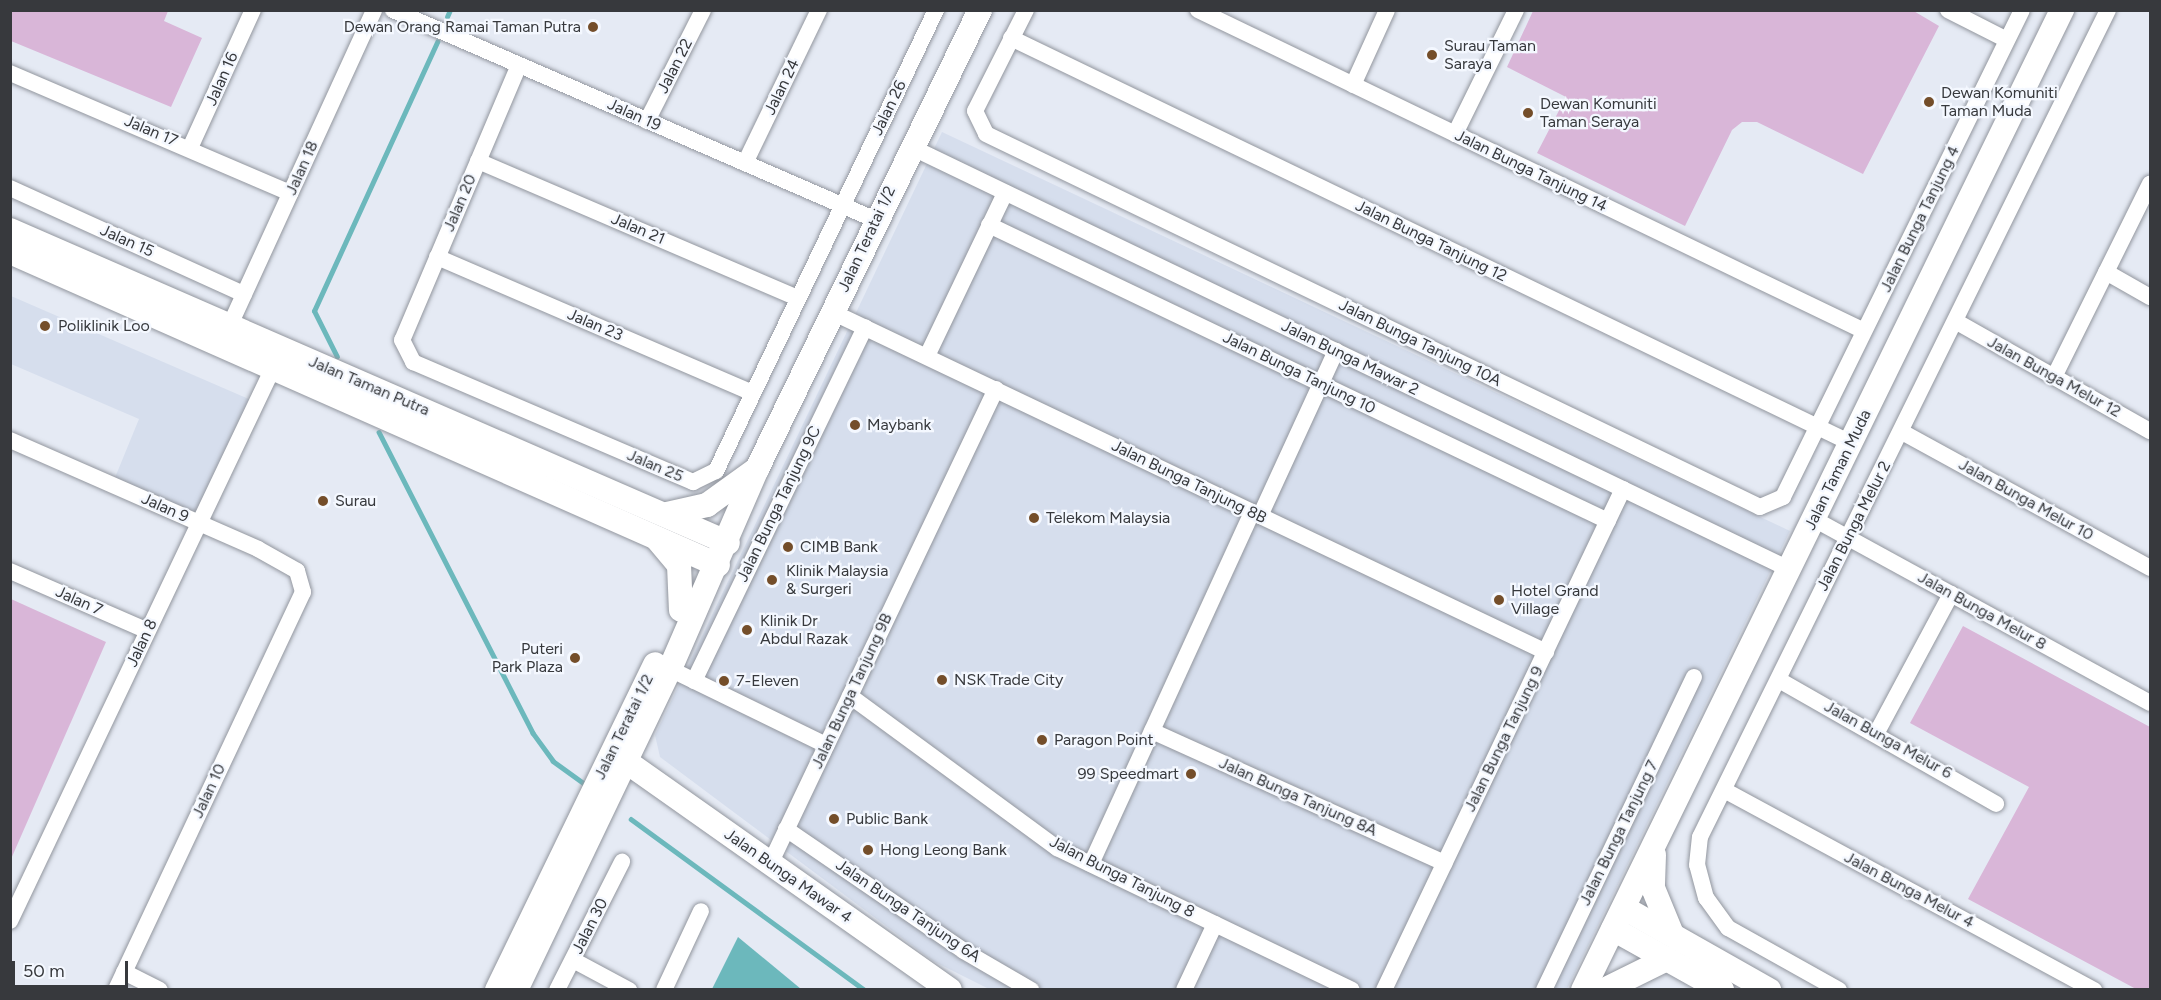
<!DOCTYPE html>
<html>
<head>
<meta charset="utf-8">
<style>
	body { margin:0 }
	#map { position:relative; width:2161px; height:1000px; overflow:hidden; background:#e5eaf4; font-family:Figtree,sans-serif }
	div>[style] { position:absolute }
	.built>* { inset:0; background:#d6deed }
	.green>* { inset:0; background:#d9b6d8 }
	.water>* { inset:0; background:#6cb8bc }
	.stream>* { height:4.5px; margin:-2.25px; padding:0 2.25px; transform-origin:2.25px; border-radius:2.25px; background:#6cb8bc }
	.roads { filter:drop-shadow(0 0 2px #92969e) drop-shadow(0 0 2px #92969e) }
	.street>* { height:16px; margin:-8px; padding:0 8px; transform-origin:8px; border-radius:8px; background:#fff }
	.secondary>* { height:24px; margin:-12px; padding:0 12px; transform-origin:12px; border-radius:12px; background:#fff }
	.dots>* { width:16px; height:16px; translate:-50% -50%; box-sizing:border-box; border:3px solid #f4f8ff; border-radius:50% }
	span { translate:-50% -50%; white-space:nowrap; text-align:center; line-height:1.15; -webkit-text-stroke:4.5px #f4f8ff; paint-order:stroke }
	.poi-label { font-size:16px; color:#37393d }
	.right { translate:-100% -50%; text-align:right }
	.left { translate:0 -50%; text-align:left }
	.street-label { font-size:16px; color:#37393d }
	.frame { position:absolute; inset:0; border:12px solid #37393d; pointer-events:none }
	.scale { position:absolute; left:12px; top:961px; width:116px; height:27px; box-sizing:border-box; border:3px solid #37393d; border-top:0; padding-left:8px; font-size:18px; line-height:21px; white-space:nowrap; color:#37393d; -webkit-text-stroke:4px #f4f8ff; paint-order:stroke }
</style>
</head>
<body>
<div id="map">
	<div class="built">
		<div style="clip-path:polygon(942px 132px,1790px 531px,1567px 989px,989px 989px,933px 961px,660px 757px,655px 735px)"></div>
		<div style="clip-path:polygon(11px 296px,251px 400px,196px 515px,114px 480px,139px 419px,11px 364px)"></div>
	</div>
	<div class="green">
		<div style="clip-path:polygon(11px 10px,168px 11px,164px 21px,202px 38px,171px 107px,11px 41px)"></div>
		<div style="clip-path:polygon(1912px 10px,1939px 26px,1863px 174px,1757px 122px,1742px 122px,1732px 130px,1685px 226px,1537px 153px,1566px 97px,1507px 67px,1533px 11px)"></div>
		<div style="clip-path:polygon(11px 599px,106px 642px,11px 859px)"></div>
		<div style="clip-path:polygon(1963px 626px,2150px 727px,2150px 989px,2136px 989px,1968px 899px,2029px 787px,1910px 723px)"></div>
	</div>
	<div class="water">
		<div style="clip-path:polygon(738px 937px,801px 989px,712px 989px)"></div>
	</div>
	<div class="stream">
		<div style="left:447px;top:17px;width:8px;rotate:-67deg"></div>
		<div style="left:337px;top:357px;width:51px;rotate:-116.6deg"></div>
		<div style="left:314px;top:311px;width:296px;rotate:-65.4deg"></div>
		<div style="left:379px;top:432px;width:338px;rotate:62.9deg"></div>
		<div style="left:533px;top:733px;width:34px;rotate:54deg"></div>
		<div style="left:553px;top:761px;width:44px;rotate:35.8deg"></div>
		<div style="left:631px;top:819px;width:290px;rotate:36.2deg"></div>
	</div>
	<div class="roads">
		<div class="street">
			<div style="left:393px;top:10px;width:527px;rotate:23.5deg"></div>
			<div style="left:1026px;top:10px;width:113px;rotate:116.8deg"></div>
			<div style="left:975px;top:111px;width:25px;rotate:64deg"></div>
			<div style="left:986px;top:134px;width:859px;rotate:25.73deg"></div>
			<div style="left:1760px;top:507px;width:25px;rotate:-23deg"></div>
			<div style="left:1783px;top:497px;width:542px;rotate:-63.86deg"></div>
			<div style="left:1198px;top:10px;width:739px;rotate:25.73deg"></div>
			<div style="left:1948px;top:10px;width:66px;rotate:27deg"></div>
			<div style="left:1011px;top:38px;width:933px;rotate:25.74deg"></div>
			<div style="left:519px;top:65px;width:299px;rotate:113deg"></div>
			<div style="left:402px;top:340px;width:25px;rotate:63deg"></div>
			<div style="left:413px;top:362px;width:305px;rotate:23.2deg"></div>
			<div style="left:693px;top:482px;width:25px;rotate:-26deg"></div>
			<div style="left:716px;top:471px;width:511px;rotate:-64.49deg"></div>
			<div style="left:10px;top:73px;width:305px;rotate:23.2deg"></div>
			<div style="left:1353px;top:85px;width:82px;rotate:-65.6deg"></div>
			<div style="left:647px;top:121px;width:124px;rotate:-63.2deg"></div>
			<div style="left:1455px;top:134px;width:138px;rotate:-63.8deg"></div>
			<div style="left:911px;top:147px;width:974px;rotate:25.67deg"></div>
			<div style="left:190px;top:148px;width:152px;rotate:-65.5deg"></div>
			<div style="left:478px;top:161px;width:348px;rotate:23.2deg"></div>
			<div style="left:745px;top:163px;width:170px;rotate:-64.2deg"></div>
			<div style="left:10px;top:188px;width:257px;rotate:24.4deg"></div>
			<div style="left:989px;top:225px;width:686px;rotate:25.56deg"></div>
			<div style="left:437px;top:257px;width:344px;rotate:23.3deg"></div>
			<div style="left:2106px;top:272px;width:51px;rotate:29.6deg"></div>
			<div style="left:832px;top:312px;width:791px;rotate:25.46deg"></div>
			<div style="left:1957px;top:322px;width:222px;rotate:29.5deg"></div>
			<div style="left:230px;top:325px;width:346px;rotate:-65.4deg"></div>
			<div style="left:927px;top:356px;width:181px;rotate:-64.4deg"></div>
			<div style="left:2054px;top:377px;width:216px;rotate:-63.6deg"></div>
			<div style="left:1902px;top:432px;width:283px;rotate:28.7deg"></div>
			<div style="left:10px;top:440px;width:271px;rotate:23.7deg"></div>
			<div style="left:258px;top:549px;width:45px;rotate:29.4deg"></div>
			<div style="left:297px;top:571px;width:22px;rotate:74deg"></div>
			<div style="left:303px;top:592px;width:440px;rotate:115.2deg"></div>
			<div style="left:1260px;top:516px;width:182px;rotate:-65.3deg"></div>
			<div style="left:1814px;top:519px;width:383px;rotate:28.7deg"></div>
			<div style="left:10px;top:571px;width:150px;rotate:23.5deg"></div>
			<div style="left:670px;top:669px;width:174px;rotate:26deg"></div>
			<div style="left:1779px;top:680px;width:250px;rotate:29.7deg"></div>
			<div style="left:694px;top:681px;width:393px;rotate:-64.2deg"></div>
			<div style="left:850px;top:696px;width:257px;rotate:36.3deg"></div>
			<div style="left:1057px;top:848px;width:327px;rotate:25.7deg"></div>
			<div style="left:1152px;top:731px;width:321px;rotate:24.3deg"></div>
			<div style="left:1876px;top:734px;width:159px;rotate:-61.8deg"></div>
			<div style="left:1724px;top:790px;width:421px;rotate:28.4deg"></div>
			<div style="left:786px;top:829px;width:216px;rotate:34.4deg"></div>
			<div style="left:964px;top:951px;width:78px;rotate:30.2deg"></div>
			<div style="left:770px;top:864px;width:526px;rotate:-64.56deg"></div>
			<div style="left:1091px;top:864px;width:387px;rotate:-65.4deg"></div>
			<div style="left:10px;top:921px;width:615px;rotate:-64.56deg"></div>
			<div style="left:573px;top:960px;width:64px;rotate:28.2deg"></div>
			<div style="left:124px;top:972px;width:40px;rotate:26.6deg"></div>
			<div style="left:557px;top:990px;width:144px;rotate:-63.1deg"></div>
			<div style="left:664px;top:990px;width:87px;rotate:-64.9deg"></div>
			<div style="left:1184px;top:990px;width:73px;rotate:-64.8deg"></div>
			<div style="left:1384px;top:990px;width:555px;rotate:-64.5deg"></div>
			<div style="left:1544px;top:990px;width:347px;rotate:-64.4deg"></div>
			<div style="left:1839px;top:990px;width:127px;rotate:-150.8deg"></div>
			<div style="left:1728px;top:928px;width:37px;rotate:-126deg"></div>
			<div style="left:1706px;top:898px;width:34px;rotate:-105deg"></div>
			<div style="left:1697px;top:865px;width:28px;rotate:-84deg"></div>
			<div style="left:1700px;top:837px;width:922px;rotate:-63.74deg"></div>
		</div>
		<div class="secondary">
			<div style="left:10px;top:230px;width:783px;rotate:23.55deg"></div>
			<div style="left:10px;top:252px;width:774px;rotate:23.85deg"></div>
			<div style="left:667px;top:514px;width:41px;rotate:-12.7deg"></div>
			<div style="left:707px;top:505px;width:62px;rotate:-35.8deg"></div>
			<div style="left:658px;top:540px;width:33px;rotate:50deg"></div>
			<div style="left:679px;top:565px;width:45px;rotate:87.5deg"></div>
			<div style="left:614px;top:753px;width:411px;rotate:35.2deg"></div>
			<div style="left:1654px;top:855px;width:33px;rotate:92deg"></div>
			<div style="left:1653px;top:888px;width:50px;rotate:67.6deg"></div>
			<div style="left:1624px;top:908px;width:167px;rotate:29.5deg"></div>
			<div style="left:1613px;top:929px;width:125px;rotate:29.2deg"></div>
			<div style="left:497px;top:990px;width:362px;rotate:-64.1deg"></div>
			<div style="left:516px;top:990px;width:356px;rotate:-64.4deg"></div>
			<div style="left:670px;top:669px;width:218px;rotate:-66.5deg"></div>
			<div style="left:757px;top:469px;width:510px;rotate:-64.09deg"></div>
			<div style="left:1583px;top:990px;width:1091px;rotate:-63.95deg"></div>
			<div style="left:1604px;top:990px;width:70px;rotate:-26.2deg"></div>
		</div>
	</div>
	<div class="dots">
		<div style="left:593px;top:27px;background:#744e2a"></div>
		<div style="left:1432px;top:55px;background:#744e2a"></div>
		<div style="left:1929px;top:102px;background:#744e2a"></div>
		<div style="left:1528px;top:113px;background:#744e2a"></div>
		<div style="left:45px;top:326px;background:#744e2a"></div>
		<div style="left:855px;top:425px;background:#744e2a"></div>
		<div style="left:323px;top:501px;background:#744e2a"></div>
		<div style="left:1034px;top:518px;background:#744e2a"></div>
		<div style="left:788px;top:547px;background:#744e2a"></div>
		<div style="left:772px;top:580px;background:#744e2a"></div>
		<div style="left:1499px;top:600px;background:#744e2a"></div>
		<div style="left:747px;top:630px;background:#744e2a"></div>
		<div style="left:575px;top:658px;background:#744e2a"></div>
		<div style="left:942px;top:680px;background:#744e2a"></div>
		<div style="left:724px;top:681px;background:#744e2a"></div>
		<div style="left:1042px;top:740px;background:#744e2a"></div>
		<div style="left:1191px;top:774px;background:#744e2a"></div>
		<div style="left:834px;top:819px;background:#744e2a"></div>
		<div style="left:868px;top:850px;background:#744e2a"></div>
	</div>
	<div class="poi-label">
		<span class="right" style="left:581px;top:27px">Dewan Orang Ramai Taman Putra</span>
		<span class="left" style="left:1444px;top:55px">Surau Taman<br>Saraya</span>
		<span class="left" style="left:1941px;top:102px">Dewan Komuniti<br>Taman Muda</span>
		<span class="left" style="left:1540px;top:113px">Dewan Komuniti<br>Taman Seraya</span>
		<span class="left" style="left:58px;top:326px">Poliklinik Loo</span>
		<span class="left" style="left:867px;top:425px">Maybank</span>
		<span class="left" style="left:335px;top:501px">Surau</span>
		<span class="left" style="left:1046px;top:518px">Telekom Malaysia</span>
		<span class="left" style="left:800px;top:547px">CIMB Bank</span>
		<span class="left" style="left:786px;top:580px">Klinik Malaysia<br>&amp; Surgeri</span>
		<span class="left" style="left:1511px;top:600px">Hotel Grand<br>Village</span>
		<span class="left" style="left:760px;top:630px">Klinik Dr<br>Abdul Razak</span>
		<span class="right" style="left:563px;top:658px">Puteri<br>Park Plaza</span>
		<span class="left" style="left:954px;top:680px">NSK Trade City</span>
		<span class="left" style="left:736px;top:681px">7-Eleven</span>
		<span class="left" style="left:1054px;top:740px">Paragon Point</span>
		<span class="right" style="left:1179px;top:774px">99 Speedmart</span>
		<span class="left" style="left:846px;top:819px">Public Bank</span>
		<span class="left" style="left:880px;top:850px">Hong Leong Bank</span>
	</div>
	<div class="street-label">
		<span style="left:675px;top:66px;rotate:-63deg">Jalan 22</span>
		<span style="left:222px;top:79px;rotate:-66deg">Jalan 16</span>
		<span style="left:782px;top:87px;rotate:-64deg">Jalan 24</span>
		<span style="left:889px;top:108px;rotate:-64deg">Jalan 26</span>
		<span style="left:634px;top:115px;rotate:24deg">Jalan 19</span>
		<span style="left:151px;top:131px;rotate:23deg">Jalan 17</span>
		<span style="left:302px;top:168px;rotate:-66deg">Jalan 18</span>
		<span style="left:1531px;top:171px;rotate:26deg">Jalan Bunga Tanjung 14</span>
		<span style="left:460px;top:203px;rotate:-67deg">Jalan 20</span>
		<span style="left:1920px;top:219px;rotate:-64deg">Jalan Bunga Tanjung 4</span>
		<span style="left:638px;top:229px;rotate:23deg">Jalan 21</span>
		<span style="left:867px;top:239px;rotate:-65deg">Jalan Teratai 1/2</span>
		<span style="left:127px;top:241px;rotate:24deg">Jalan 15</span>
		<span style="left:1431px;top:241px;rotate:26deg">Jalan Bunga Tanjung 12</span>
		<span style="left:595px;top:325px;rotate:23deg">Jalan 23</span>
		<span style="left:1420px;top:343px;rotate:26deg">Jalan Bunga Tanjung 10A</span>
		<span style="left:1350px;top:358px;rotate:26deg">Jalan Bunga Mawar 2</span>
		<span style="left:1299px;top:373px;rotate:26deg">Jalan Bunga Tanjung 10</span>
		<span style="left:2054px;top:377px;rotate:29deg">Jalan Bunga Melur 12</span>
		<span style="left:369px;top:386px;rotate:23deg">Jalan Taman Putra</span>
		<span style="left:655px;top:466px;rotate:23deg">Jalan 25</span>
		<span style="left:1838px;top:470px;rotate:-64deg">Jalan Taman Muda</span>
		<span style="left:1189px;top:482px;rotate:26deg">Jalan Bunga Tanjung 8B</span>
		<span style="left:2026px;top:500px;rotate:29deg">Jalan Bunga Melur 10</span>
		<span style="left:779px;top:504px;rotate:-64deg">Jalan Bunga Tanjung 9C</span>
		<span style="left:165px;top:508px;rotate:24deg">Jalan 9</span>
		<span style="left:1854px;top:526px;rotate:-63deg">Jalan Bunga Melur 2</span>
		<span style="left:79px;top:601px;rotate:24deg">Jalan 7</span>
		<span style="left:1982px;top:611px;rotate:29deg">Jalan Bunga Melur 8</span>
		<span style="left:142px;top:643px;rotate:-65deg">Jalan 8</span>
		<span style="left:852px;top:691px;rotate:-65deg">Jalan Bunga Tanjung 9B</span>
		<span style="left:624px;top:727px;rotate:-64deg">Jalan Teratai 1/2</span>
		<span style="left:1504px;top:739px;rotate:-64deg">Jalan Bunga Tanjung 9</span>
		<span style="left:1888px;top:740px;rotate:29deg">Jalan Bunga Melur 6</span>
		<span style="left:209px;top:791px;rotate:-65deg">Jalan 10</span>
		<span style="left:1298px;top:797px;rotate:24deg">Jalan Bunga Tanjung 8A</span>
		<span style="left:1619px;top:833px;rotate:-64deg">Jalan Bunga Tanjung 7</span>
		<span style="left:788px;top:876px;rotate:35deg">Jalan Bunga Mawar 4</span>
		<span style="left:1122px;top:877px;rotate:27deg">Jalan Bunga Tanjung 8</span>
		<span style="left:1909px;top:890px;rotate:28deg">Jalan Bunga Melur 4</span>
		<span style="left:908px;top:911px;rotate:34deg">Jalan Bunga Tanjung 6A</span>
		<span style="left:590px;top:926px;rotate:-63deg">Jalan 30</span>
	</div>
	<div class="frame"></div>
	<div class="scale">50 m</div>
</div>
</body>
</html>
